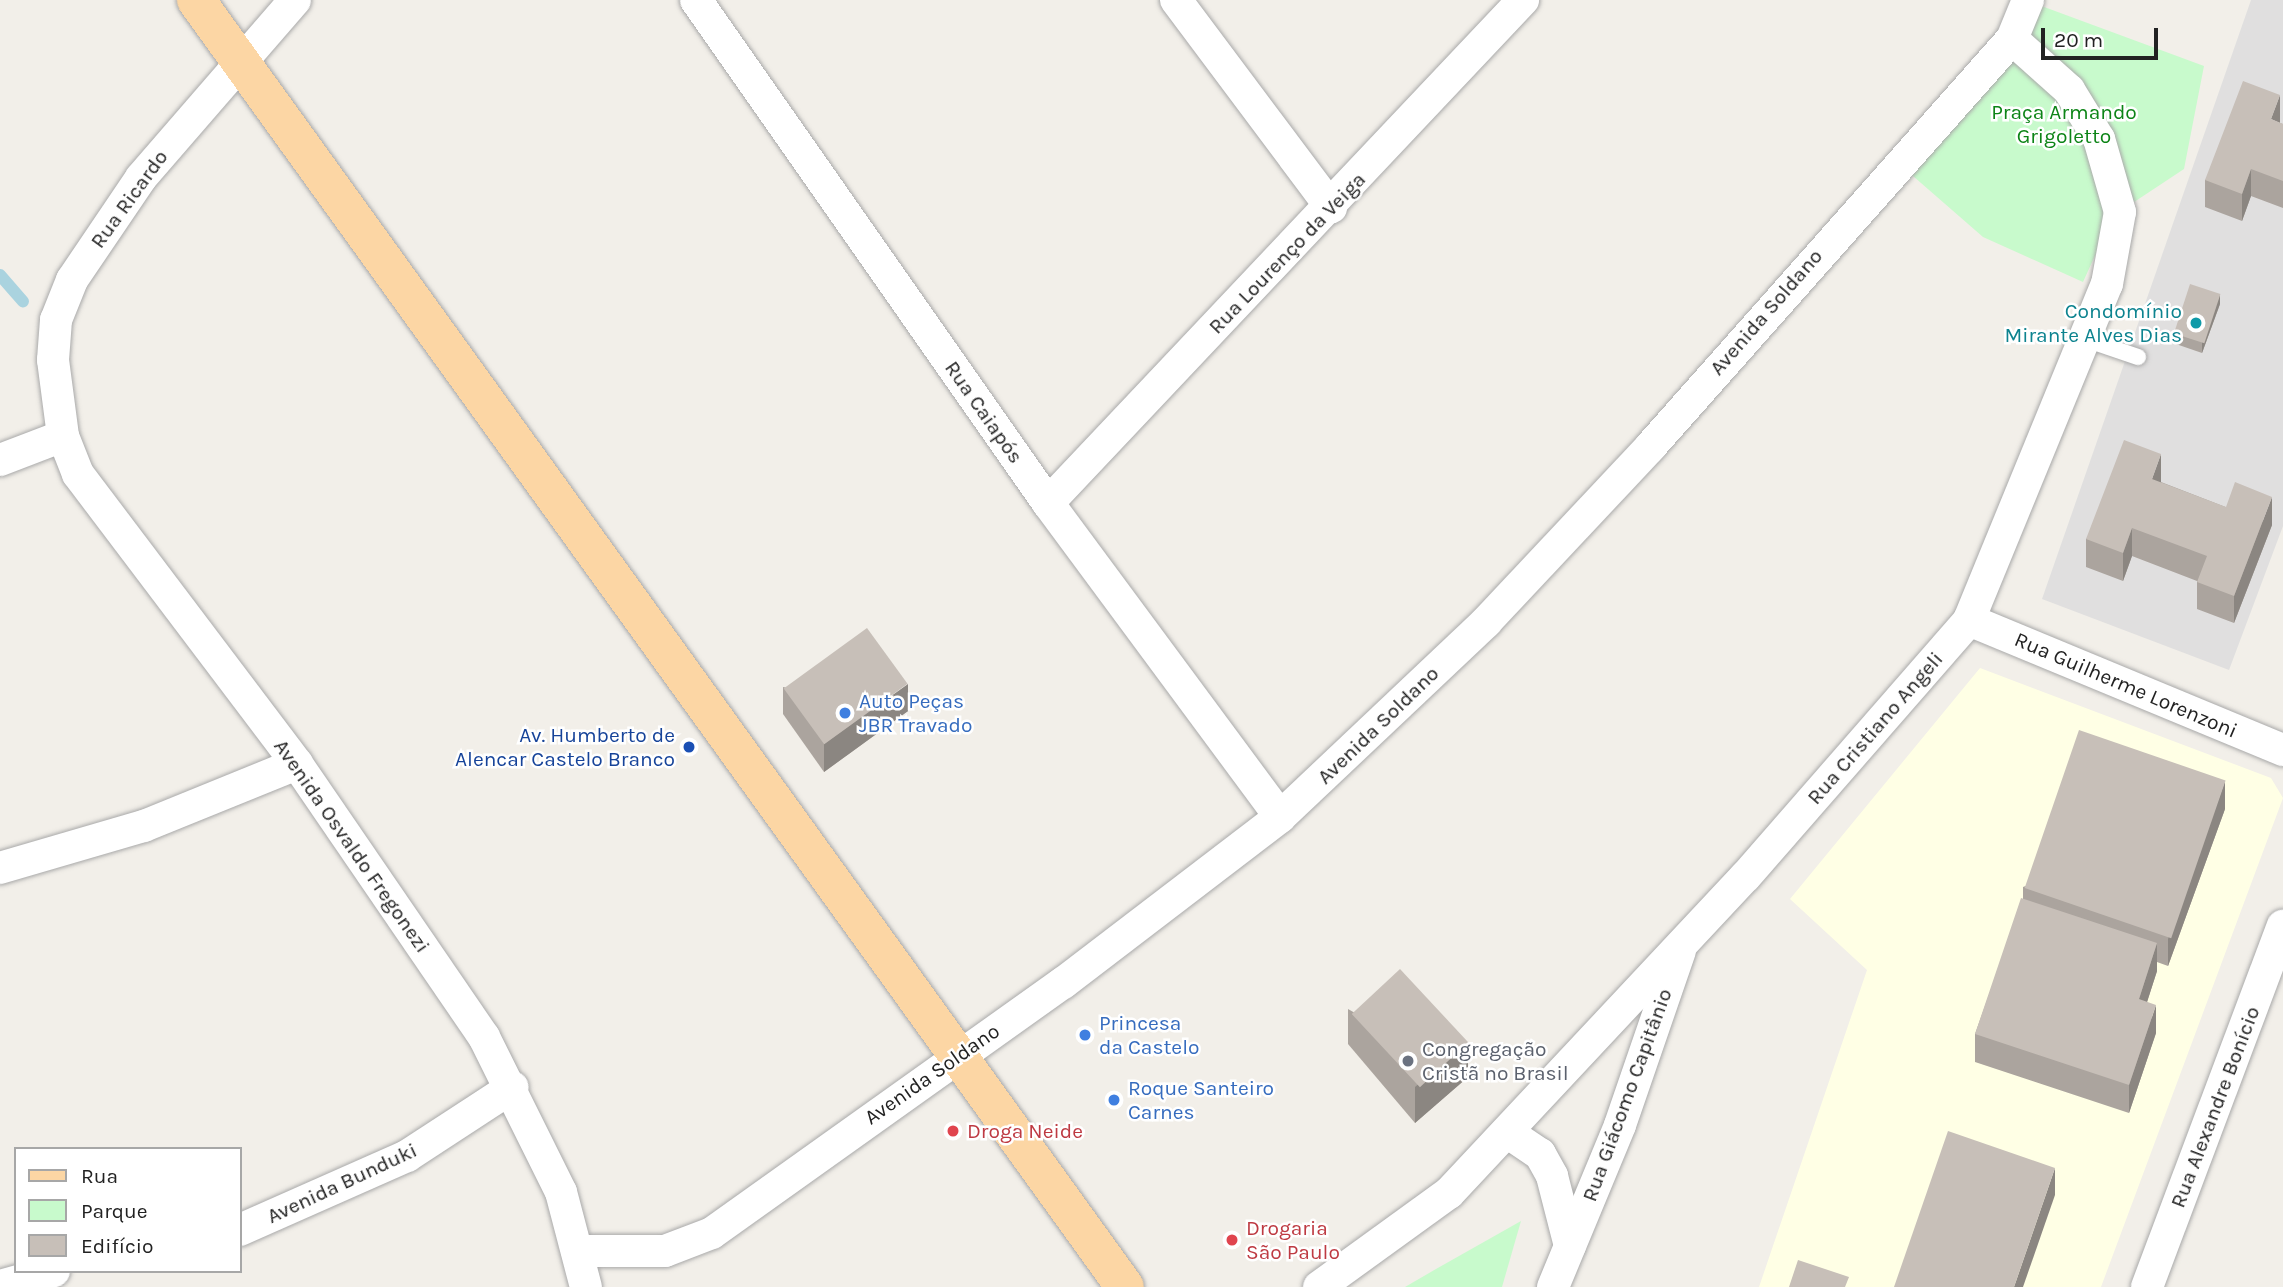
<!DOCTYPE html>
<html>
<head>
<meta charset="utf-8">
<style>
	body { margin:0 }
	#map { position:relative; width:2283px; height:1287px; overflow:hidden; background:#f2efe9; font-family:Karla,sans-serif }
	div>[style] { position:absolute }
	.residential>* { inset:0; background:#e0dfdf }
	.education>* { inset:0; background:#ffffe5 }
	.park>* { inset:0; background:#c8facc }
	.stream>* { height:12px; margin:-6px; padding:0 6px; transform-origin:6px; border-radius:6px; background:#aad3df }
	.roads { filter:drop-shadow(0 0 2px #a9a9a9) drop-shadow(0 0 2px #a9a9a9) }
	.service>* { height:16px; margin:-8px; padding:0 8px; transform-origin:8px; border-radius:8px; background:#fff }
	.minor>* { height:32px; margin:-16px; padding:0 16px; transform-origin:16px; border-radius:16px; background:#fff }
	.primary>* { height:38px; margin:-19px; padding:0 19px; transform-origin:19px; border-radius:19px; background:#fcd6a4 }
	.wall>* { inset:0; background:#aba49e }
	.shaded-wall>* { inset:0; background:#8b8681 }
	.building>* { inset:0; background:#c7bfb8; transform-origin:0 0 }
	.dots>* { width:19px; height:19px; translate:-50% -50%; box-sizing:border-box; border:4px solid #fff; border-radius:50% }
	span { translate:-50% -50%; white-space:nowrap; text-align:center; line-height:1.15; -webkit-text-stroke:5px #fff; paint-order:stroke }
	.park-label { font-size:21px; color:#0c8416 }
	.street-label { font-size:21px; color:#222 }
	.culture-label { font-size:21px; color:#0d838f }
	.right { translate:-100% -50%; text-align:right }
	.shop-label { font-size:21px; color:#366cbe }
	.left { translate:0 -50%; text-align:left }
	.transit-label { font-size:21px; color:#164399 }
	.worship-label { font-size:21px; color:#5b616d }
	.health-label { font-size:21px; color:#be3a42 }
	.legend { position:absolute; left:14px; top:1147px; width:228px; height:126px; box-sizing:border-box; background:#fff; border:2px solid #a7a7a7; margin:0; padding:9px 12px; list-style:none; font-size:21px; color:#222 }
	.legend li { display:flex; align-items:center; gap:14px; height:35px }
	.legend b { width:35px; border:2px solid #a7a7a7 }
	.scale { position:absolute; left:2041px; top:28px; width:117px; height:32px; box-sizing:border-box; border:4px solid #222; border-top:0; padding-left:9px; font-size:21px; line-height:24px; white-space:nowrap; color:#222; -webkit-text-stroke:5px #fff; paint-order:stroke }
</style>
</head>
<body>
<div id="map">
	<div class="residential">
		<div style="clip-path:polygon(2251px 0,2283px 0,2283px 526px,2229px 670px,2042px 599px)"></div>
	</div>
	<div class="education">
		<div style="clip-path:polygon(1980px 668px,2271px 778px,2283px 798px,2101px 1287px,1759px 1287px,1867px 970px,1790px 899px)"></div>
	</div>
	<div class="park">
		<div style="clip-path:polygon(2028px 1px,2204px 66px,2184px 169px,2113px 216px,2083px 282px,1983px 237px,1890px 156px)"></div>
		<div style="clip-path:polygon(1521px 1221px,1502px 1287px,1405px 1287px,1436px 1269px)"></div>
	</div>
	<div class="stream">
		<div style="left:0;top:275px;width:35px;rotate:49deg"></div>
	</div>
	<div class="roads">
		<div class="service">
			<div style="left:2085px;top:339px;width:56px;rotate:18.8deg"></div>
		</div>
		<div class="minor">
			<div style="left:295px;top:0;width:235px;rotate:130.9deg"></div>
			<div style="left:141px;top:178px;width:123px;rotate:124.1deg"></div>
			<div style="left:72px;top:280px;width:43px;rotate:111.8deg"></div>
			<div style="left:56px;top:320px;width:40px;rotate:94.3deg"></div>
			<div style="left:53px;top:360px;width:77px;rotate:82.5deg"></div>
			<div style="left:63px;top:436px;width:41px;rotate:68.5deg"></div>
			<div style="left:78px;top:474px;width:363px;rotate:52.9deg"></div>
			<div style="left:297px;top:764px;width:331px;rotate:55.6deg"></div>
			<div style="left:484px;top:1037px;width:173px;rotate:63.6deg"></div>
			<div style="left:561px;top:1192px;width:98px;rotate:75.3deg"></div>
			<div style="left:696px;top:0;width:614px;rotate:55.02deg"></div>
			<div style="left:1048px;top:503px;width:390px;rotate:53.5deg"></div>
			<div style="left:1176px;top:0;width:259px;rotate:53.2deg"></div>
			<div style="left:0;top:460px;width:67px;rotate:-20.9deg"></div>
			<div style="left:1048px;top:503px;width:692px;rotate:-46.64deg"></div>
			<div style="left:1969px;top:620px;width:340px;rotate:22.5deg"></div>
			<div style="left:0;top:868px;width:150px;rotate:-16.3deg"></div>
			<div style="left:144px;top:826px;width:165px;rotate:-22.1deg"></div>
			<div style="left:1507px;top:1132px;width:40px;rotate:34deg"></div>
			<div style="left:1540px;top:1154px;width:25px;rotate:61deg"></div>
			<div style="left:1552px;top:1176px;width:72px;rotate:75.6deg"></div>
			<div style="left:240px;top:1230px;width:183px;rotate:-23.9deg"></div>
			<div style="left:407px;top:1156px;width:126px;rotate:-33.1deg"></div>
			<div style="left:577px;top:1251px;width:88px"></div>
			<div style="left:665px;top:1251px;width:50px;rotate:-21deg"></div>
			<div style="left:712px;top:1233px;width:431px;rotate:-35.5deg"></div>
			<div style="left:1063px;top:983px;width:273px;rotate:-37.4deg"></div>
			<div style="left:1280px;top:817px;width:284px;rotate:-43.4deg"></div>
			<div style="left:1486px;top:622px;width:241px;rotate:-46.8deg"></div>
			<div style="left:1651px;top:446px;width:544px;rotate:-48.43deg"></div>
			<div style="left:2012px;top:39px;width:42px;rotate:-67.7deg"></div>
			<div style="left:0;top:1286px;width:56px;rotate:-15.5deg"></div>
			<div style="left:1319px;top:1287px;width:160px;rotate:-35.9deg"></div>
			<div style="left:1449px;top:1193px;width:434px;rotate:-46.9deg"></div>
			<div style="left:1746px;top:876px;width:340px;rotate:-48.9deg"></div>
			<div style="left:1969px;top:620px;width:363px;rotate:-67.7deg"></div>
			<div style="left:2107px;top:284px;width:73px;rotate:-79.8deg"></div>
			<div style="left:2120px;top:212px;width:76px;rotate:-106deg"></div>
			<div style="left:2099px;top:139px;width:57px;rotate:-121.5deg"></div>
			<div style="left:2069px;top:90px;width:76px;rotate:-138.2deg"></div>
			<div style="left:1553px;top:1287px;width:175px;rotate:-67.5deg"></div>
			<div style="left:1620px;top:1125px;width:184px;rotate:-71deg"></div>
			<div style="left:2147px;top:1287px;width:386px;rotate:-69.4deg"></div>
		</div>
		<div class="primary">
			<div style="left:196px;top:0;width:1587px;rotate:54.18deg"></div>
		</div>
	</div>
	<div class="wall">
		<div style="clip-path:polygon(2280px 123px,2283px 124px,2283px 208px,2251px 196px,2242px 221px,2205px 207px,2205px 180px)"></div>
		<div style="clip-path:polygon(2220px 304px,2202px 353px,2173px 343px,2173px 333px)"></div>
		<div style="clip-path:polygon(2161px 482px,2272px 525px,2234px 623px,2197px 609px,2197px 581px,2132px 556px,2123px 581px,2086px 567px,2086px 539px)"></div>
		<div style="clip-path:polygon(783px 687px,908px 711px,824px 772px,783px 714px)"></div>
		<div style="clip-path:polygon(2225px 809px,2168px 966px,2157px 962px,2157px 971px,2147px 1002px,2156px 1033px,2129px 1113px,1975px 1062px,1975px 1034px,2023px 899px,2023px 887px)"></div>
		<div style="clip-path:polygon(1348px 1009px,1468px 1077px,1415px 1123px,1348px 1044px)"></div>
	</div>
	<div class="shaded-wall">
		<div style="clip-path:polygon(2280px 95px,2280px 123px,2271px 119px)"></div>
		<div style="clip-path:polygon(2251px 169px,2251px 196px,2242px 221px,2242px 194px)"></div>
		<div style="clip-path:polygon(2220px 294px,2220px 304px,2202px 353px,2202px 343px)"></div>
		<div style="clip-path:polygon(2161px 454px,2161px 482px,2152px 507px,2152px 479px)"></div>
		<div style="clip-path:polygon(2272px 497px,2272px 525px,2234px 623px,2234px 596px)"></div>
		<div style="clip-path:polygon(2132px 528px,2132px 556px,2123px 581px,2123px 553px)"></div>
		<div style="clip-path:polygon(908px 684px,908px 711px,824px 772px,824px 744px)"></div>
		<div style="clip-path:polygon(2225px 781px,2225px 809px,2168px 966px,2168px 939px)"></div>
		<div style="clip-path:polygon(2157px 943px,2157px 971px,2139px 1027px,2139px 999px)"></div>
		<div style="clip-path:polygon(2156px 1005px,2156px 1033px,2129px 1113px,2129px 1085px)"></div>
		<div style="clip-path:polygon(1468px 1042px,1468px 1077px,1415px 1123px,1415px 1087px)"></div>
		<div style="clip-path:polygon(2055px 1168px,2055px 1195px,2023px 1287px,2014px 1287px)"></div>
	</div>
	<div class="building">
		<div style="clip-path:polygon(2243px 81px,2280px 95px,2271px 119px,2283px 124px,2283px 181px,2251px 169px,2242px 194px,2205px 180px)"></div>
		<div style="left:2190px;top:284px;width:32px;height:52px;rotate:18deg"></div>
		<div style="clip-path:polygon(2124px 440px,2161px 454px,2152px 479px,2226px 507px,2235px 482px,2272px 497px,2234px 596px,2197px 582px,2207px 556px,2132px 528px,2123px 553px,2086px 539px)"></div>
		<div style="left:867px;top:628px;width:69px;height:103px;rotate:54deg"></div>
		<div style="left:2079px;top:730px;width:155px;height:167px;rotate:19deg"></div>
		<div style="clip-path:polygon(2021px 898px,2157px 943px,2139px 999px,2156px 1005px,2129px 1085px,1975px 1034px)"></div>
		<div style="left:1400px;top:969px;width:100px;height:66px;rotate:47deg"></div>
		<div style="clip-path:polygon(1948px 1131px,2055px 1168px,2014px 1287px,1894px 1287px)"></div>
		<div style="clip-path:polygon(1798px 1260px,1849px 1277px,1845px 1287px,1789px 1287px)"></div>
	</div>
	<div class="dots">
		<div style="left:2196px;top:323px;background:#0f9aa8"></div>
		<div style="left:845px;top:713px;background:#3f7fe0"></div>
		<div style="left:689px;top:747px;background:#1a4fb4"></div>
		<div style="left:1085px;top:1035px;background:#3f7fe0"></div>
		<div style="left:1408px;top:1061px;background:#6b7280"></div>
		<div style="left:1114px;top:1100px;background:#3f7fe0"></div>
		<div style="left:953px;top:1131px;background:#e0444e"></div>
		<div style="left:1232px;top:1240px;background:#e0444e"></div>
	</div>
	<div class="park-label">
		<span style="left:2064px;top:124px">Praça Armando<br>Grigoletto</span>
	</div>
	<div class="street-label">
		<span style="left:129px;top:199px;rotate:-54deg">Rua Ricardo</span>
		<span style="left:1287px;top:253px;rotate:-46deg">Rua Lourenço da Veiga</span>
		<span style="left:1766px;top:312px;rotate:-49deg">Avenida Soldano</span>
		<span style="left:984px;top:412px;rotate:55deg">Rua Caiapós</span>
		<span style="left:2126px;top:685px;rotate:23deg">Rua Guilherme Lorenzoni</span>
		<span style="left:1378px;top:725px;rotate:-44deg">Avenida Soldano</span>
		<span style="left:1875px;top:728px;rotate:-49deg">Rua Cristiano Angeli</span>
		<span style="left:352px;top:846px;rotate:55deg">Avenida Osvaldo Fregonezi</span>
		<span style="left:932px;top:1074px;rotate:-35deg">Avenida Soldano</span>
		<span style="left:1627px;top:1095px;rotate:-70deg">Rua Giácomo Capitânio</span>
		<span style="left:2215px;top:1107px;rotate:-69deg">Rua Alexandre Bonício</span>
		<span style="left:342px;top:1183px;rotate:-25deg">Avenida Bunduki</span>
	</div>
	<div class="culture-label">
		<span class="right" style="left:2182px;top:323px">Condomínio<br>Mirante Alves Dias</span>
	</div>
	<div class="shop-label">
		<span class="left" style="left:859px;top:713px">Auto Peças<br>JBR Travado</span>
		<span class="left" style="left:1099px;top:1035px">Princesa<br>da Castelo</span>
		<span class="left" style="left:1128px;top:1100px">Roque Santeiro<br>Carnes</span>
	</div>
	<div class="transit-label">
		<span class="right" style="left:675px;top:747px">Av. Humberto de<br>Alencar Castelo Branco</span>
	</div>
	<div class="worship-label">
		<span class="left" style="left:1422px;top:1061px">Congregação<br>Cristã no Brasil</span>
	</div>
	<div class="health-label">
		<span class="left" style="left:967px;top:1131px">Droga Neide</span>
		<span class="left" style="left:1246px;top:1240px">Drogaria<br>São Paulo</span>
	</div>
	<ul class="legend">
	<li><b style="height:9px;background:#fcd6a4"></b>Rua</li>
	<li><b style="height:19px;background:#c8facc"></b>Parque</li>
	<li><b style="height:19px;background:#c7bfb8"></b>Edifício</li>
	</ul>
	<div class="scale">20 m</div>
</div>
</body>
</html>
